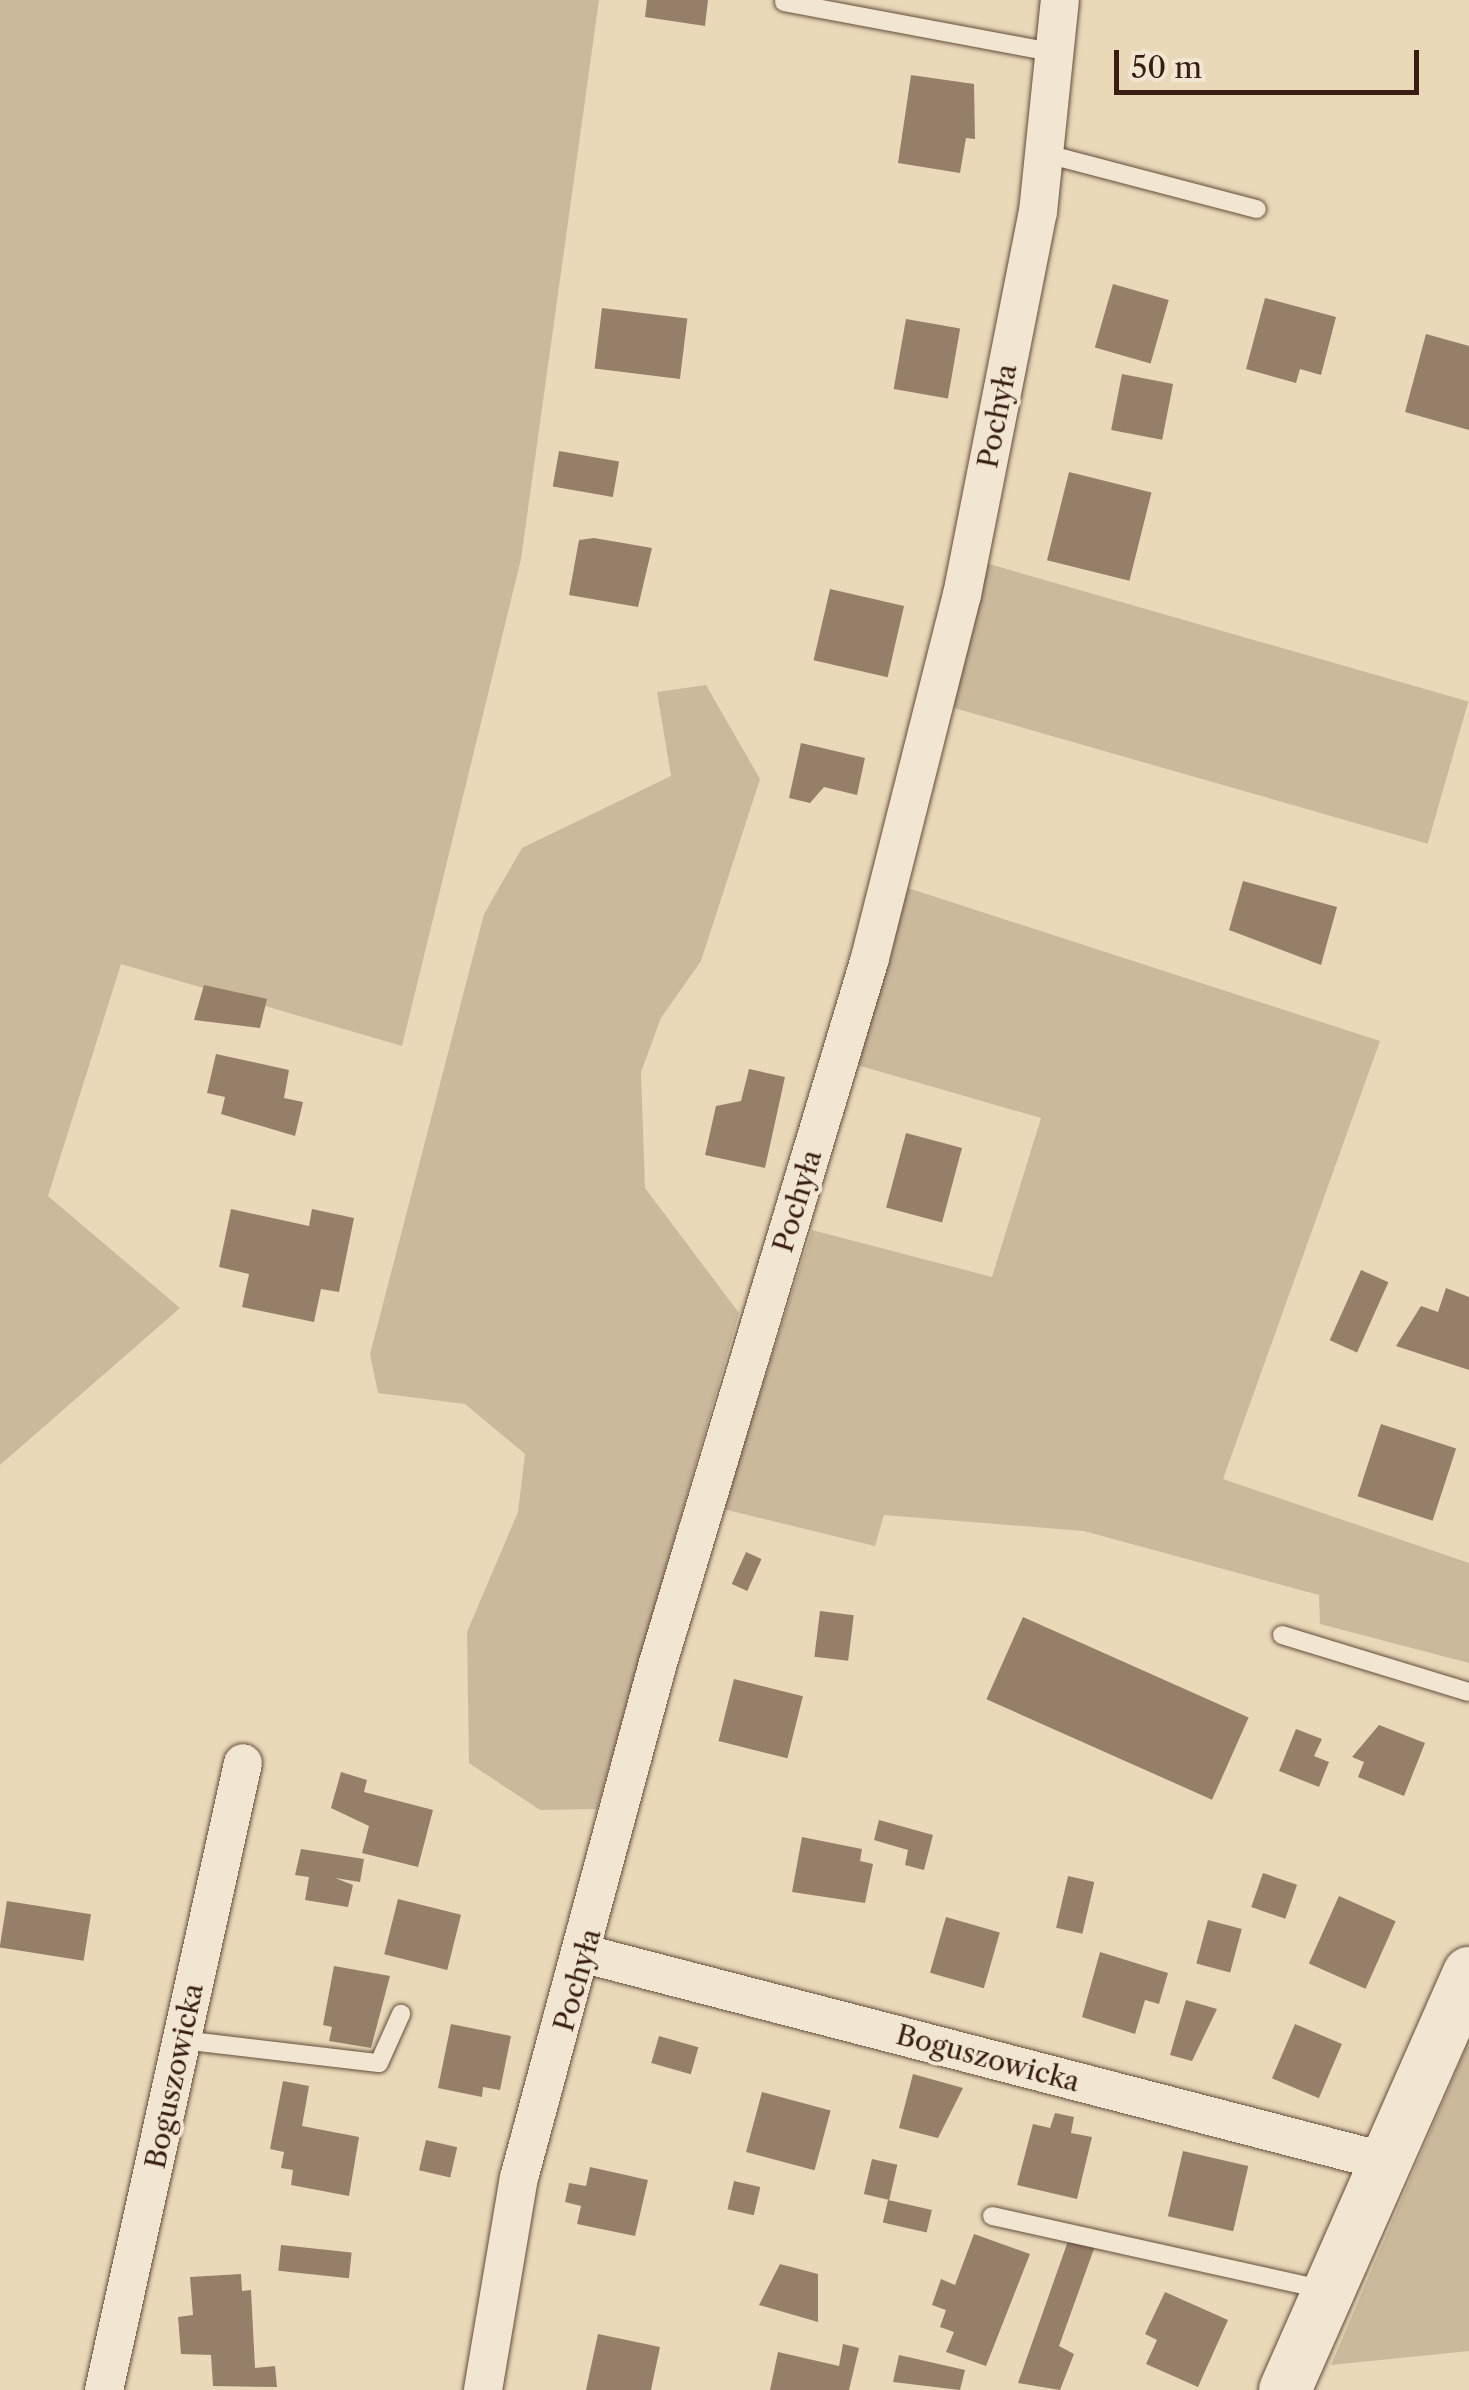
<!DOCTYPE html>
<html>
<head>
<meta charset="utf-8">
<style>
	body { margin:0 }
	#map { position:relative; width:1469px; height:2390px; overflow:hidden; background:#e9d9b8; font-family:"Libre Caslon Text",serif }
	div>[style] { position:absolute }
	.green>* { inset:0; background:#cbb99c; transform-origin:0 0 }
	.building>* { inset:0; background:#957f69; transform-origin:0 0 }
	.roads { filter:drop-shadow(0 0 2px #654c3c) drop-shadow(0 0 2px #654c3c) }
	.lane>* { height:18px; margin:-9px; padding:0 9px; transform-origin:9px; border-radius:9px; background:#f1e6d1 }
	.street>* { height:38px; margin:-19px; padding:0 19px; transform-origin:19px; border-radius:19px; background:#f1e6d1 }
	.secondary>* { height:52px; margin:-26px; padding:0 26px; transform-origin:26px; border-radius:26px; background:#f1e6d1 }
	span { translate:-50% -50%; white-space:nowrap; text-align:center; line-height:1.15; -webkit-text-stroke:8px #f1e6d1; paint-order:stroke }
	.street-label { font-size:28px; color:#391d13 }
	.scale { position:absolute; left:1114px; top:50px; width:305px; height:45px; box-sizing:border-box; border:5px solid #391d13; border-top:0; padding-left:12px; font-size:30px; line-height:35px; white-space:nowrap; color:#391d13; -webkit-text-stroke:8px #f1e6d1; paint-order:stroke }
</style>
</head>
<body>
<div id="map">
	<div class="green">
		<div style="clip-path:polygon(0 0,599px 0,521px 559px,402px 1046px,121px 964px,48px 1196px,180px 1308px,0 1465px)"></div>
		<div style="left:982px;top:562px;width:506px;height:148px;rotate:16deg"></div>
		<div style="clip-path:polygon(706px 685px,760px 779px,701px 961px,661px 1018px,641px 1072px,645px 1188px,739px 1313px,597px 1809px,540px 1810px,469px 1763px,467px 1632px,518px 1512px,525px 1454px,465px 1404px,378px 1393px,370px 1354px,484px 914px,522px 848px,671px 776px,657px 692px)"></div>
		<div style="clip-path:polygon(908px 888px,1380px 1041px,1223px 1479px,1469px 1563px,1469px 1663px,1320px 1624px,1319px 1595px,1084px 1531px,884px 1515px,875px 1546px,723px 1509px,812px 1230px,992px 1277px,1041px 1118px,857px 1065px)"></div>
		<div style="clip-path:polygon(1469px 2041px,1469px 2351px,1331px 2365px)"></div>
	</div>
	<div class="building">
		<div style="clip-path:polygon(647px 0,708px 0,705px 26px,645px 17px)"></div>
		<div style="clip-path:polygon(911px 75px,974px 84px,975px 139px,966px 138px,960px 173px,898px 163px)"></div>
		<div style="left:1113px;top:284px;width:58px;height:66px;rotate:16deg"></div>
		<div style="clip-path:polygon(1265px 298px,1336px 317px,1321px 375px,1300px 369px,1296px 383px,1246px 369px)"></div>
		<div style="left:602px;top:308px;width:86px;height:61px;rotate:7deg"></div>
		<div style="left:906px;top:319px;width:55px;height:71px;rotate:10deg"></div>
		<div style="clip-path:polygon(1426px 334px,1469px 346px,1469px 430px,1405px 412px)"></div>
		<div style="left:1122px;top:374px;width:52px;height:57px;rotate:11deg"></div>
		<div style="left:559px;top:451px;width:61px;height:36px;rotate:10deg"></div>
		<div style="left:1069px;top:472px;width:85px;height:91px;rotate:14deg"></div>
		<div style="clip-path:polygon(594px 538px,652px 548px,638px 607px,569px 595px,579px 540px)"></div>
		<div style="left:830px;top:589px;width:76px;height:73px;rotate:13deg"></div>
		<div style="clip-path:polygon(801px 743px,865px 758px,857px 795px,824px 787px,810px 803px,789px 798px)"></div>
		<div style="clip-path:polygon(1243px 881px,1337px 907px,1321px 965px,1229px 930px)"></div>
		<div style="clip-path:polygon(204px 985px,267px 999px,260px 1028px,194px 1020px)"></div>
		<div style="clip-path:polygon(216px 1054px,289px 1070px,284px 1098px,303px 1102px,295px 1136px,221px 1114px,225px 1097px,207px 1093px)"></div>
		<div style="clip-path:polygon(749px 1069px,785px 1077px,765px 1168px,705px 1155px,716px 1106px,741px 1101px)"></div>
		<div style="left:906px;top:1133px;width:58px;height:77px;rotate:15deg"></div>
		<div style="clip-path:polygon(231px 1209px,309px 1226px,312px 1209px,354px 1218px,339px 1292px,321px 1289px,314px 1322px,242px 1307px,249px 1274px,219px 1267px)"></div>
		<div style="left:1361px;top:1270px;width:30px;height:77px;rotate:24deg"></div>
		<div style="clip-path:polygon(1446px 1288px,1469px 1297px,1469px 1370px,1396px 1346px,1421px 1306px,1438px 1312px)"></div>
		<div style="left:1381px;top:1424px;width:79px;height:76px;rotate:18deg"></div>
		<div style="left:746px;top:1552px;width:17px;height:35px;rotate:24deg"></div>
		<div style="left:820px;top:1611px;width:34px;height:46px;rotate:7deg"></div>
		<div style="left:1023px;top:1617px;width:247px;height:90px;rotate:24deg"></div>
		<div style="left:734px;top:1679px;width:71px;height:64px;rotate:14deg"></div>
		<div style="clip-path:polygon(1379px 1725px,1425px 1743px,1404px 1796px,1358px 1777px,1364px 1762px,1352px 1757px)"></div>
		<div style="clip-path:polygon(1296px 1729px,1322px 1739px,1314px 1756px,1329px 1762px,1319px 1787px,1279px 1771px)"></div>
		<div style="clip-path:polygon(341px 1772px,367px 1780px,364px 1792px,433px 1810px,418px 1867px,362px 1853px,369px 1826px,331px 1808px)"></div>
		<div style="clip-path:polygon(879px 1820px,933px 1835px,924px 1870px,905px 1865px,908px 1850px,874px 1840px)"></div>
		<div style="clip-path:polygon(802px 1837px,862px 1849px,860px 1861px,873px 1864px,865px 1903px,792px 1892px)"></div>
		<div style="clip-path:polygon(301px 1849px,364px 1859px,360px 1882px,335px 1878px,353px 1885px,348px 1907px,305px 1900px,309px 1877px,295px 1875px)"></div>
		<div style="left:1263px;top:1873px;width:36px;height:36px;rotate:19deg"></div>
		<div style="left:1068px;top:1876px;width:27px;height:53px;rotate:13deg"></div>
		<div style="left:1339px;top:1896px;width:62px;height:74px;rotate:24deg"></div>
		<div style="left:398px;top:1899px;width:65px;height:57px;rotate:14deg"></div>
		<div style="left:7px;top:1901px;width:85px;height:47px;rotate:9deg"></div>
		<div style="left:946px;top:1917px;width:56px;height:58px;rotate:16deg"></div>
		<div style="left:1208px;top:1920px;width:35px;height:45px;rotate:15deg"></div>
		<div style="clip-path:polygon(1100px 1952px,1168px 1973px,1159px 2004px,1145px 2000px,1135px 2034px,1082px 2017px)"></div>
		<div style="clip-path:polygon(334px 1966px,390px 1976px,371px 2048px,329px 2041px,332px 2027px,323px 2025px)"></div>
		<div style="clip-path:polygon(1186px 2000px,1217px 2009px,1192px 2061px,1170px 2055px)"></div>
		<div style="clip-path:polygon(451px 2024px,511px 2036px,500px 2090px,483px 2087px,482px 2097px,438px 2088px)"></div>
		<div style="left:1295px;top:2024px;width:51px;height:59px;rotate:23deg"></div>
		<div style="left:659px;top:2036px;width:41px;height:28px;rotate:16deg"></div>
		<div style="clip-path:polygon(913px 2074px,963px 2088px,938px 2138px,899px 2128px)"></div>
		<div style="clip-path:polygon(283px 2081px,309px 2086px,302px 2126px,359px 2137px,349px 2196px,291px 2185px,293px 2170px,281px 2168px,284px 2152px,270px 2149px)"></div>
		<div style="left:762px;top:2092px;width:71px;height:62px;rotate:15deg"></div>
		<div style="clip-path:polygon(1055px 2113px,1074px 2117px,1071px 2133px,1092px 2137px,1077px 2199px,1017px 2185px,1033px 2124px,1050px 2128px)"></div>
		<div style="left:426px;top:2140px;width:32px;height:31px;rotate:13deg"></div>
		<div style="left:1183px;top:2151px;width:67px;height:67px;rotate:13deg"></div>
		<div style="left:872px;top:2159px;width:26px;height:36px;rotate:13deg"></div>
		<div style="clip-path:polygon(590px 2167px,648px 2180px,635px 2236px,577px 2224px,581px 2206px,565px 2202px,569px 2183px,586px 2186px)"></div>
		<div style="left:734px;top:2181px;width:27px;height:29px;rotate:13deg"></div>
		<div style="left:888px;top:2200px;width:45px;height:23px;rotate:13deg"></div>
		<div style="clip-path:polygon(974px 2234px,1030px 2254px,986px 2366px,946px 2352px,954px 2332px,940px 2327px,946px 2310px,932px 2305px,941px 2279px,955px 2285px)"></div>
		<div style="clip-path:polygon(1068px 2241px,1095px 2246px,1059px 2346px,1074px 2354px,1060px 2390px,1018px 2383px)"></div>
		<div style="left:281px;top:2245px;width:71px;height:26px;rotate:6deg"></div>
		<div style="clip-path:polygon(780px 2264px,818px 2274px,818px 2322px,759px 2305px)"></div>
		<div style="clip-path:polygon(241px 2274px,242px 2291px,251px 2290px,255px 2368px,275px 2366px,277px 2387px,213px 2386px,211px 2355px,181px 2354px,178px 2317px,193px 2315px,190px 2277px)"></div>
		<div style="clip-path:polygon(1165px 2292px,1228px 2320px,1198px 2387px,1146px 2364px,1157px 2340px,1145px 2334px)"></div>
		<div style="clip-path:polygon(598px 2334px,660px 2347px,651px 2390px,586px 2390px)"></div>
		<div style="clip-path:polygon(843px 2344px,859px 2348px,849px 2390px,770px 2390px,778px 2352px,839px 2366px)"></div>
		<div style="clip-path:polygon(899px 2355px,965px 2370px,960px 2390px,893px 2382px)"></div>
	</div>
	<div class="roads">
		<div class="lane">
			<div style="left:784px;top:2px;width:273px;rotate:10.6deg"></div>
			<div style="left:1043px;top:153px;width:221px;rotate:14.7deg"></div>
			<div style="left:1282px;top:1635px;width:195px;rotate:17deg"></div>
			<div style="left:182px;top:2040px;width:198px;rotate:6.7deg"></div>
			<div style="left:379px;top:2063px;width:54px;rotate:-65.8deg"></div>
			<div style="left:992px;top:2216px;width:342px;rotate:12.5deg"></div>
		</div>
		<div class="street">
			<div style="left:585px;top:1954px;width:833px;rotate:14.54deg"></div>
			<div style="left:104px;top:2390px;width:642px;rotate:-77.5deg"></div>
			<div style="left:483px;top:2390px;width:215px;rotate:-80.4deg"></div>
			<div style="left:519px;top:2178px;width:533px;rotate:-74.9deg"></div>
			<div style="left:658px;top:1663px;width:736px;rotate:-73.26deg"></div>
			<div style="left:870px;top:958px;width:374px;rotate:-75.8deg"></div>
			<div style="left:962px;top:595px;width:390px;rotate:-78.8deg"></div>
			<div style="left:1038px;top:212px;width:213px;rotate:-84.1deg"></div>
		</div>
		<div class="secondary">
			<div style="left:1285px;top:2390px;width:456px;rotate:-66.2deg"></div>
		</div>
	</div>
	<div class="street-label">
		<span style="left:997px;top:416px;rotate:-79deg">Pochyła</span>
		<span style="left:797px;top:1201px;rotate:-73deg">Pochyła</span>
		<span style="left:577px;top:1980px;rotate:-74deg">Pochyła</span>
		<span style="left:988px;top:2058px;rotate:15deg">Boguszowicka</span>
		<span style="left:174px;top:2076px;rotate:-78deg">Boguszowicka</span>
	</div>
	<div class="scale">50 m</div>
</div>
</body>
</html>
